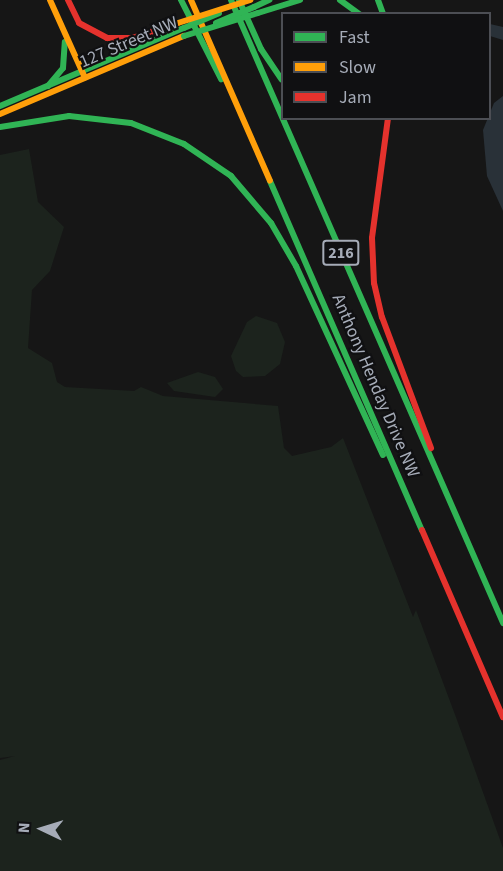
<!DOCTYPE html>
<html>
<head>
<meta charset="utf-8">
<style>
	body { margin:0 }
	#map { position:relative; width:503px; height:871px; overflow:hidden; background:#161616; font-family:"Source Sans 3",sans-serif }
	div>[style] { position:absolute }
	.green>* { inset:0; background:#1c231d }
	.water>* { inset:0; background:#293138 }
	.fast>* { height:6px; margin:-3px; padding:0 3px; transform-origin:3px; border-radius:3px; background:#30b455 }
	.slow>* { height:6px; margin:-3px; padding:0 3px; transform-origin:3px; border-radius:3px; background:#ff9f0a }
	.jam>* { height:6px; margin:-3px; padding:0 3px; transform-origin:3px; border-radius:3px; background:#e5322d }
	.fast-bridge>* { height:6px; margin:-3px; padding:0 3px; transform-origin:3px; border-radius:3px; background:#30b455 }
	.slow-bridge>* { height:6px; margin:-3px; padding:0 3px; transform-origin:3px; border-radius:3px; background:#ff9f0a }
	span { translate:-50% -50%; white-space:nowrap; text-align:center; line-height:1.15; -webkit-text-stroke:4.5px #101012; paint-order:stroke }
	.shield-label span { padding:2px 4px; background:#101012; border:2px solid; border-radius:4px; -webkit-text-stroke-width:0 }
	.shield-label { font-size:16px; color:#a6acb8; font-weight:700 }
	.street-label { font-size:18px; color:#a6acb8 }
	.legend { position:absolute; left:281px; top:12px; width:210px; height:108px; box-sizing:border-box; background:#101012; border:2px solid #4c4e54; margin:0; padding:8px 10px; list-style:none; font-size:18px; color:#a6acb8 }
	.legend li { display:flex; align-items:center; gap:12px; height:30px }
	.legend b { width:30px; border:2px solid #4c4e54 }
	.north { position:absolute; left:12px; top:799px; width:60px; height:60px; -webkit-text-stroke:4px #101012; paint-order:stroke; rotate:274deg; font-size:16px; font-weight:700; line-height:24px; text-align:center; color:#a6acb8 }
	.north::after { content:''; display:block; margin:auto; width:21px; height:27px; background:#a6acb8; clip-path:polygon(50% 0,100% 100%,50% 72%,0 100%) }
</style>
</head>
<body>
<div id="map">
	<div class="green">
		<div style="clip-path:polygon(29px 149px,38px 202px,64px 227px,50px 271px,32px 290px,28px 348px,52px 363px,57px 382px,65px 387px,134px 391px,141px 387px,163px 396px,278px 406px,284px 448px,292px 456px,331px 447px,343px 438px,413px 617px,416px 610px,457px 720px,503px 848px,503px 871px,0 871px,0 760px,15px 756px,0 758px,0 155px)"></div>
		<div style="clip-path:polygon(256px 316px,277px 323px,285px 342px,280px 364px,265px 376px,243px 377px,236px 371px,231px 356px,247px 322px)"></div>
		<div style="clip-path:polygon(198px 372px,215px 377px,223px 389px,215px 397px,174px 391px,167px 383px)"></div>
	</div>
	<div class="water">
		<div style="clip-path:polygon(490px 24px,503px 27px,503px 40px,490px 36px)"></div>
		<div style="clip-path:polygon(503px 96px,503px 211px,487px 176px,483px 130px,494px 103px)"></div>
	</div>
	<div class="fast">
		<div style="left:181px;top:0;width:89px;rotate:63.1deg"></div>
		<div style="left:231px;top:0;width:680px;rotate:66.41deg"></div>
		<div style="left:239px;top:0;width:54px;rotate:65.8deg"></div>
		<div style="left:261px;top:49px;width:37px;rotate:56deg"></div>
		<div style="left:340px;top:0;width:24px;rotate:36deg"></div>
		<div style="left:378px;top:0;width:15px;rotate:70deg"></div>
		<div style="left:254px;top:7px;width:17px;rotate:-25deg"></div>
		<div style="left:258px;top:13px;width:44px;rotate:-17.2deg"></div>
		<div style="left:48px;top:86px;width:23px;rotate:-50deg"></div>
		<div style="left:63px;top:68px;width:26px;rotate:-86deg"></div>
		<div style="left:0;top:106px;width:200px;rotate:-23deg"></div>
		<div style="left:0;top:127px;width:70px;rotate:-9.1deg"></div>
		<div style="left:69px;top:116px;width:62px;rotate:6.4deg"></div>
		<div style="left:131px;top:123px;width:57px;rotate:21.6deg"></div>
		<div style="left:184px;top:144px;width:57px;rotate:34.2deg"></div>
		<div style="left:231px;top:176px;width:62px;rotate:49.6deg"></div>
		<div style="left:271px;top:223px;width:50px;rotate:59.8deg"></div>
		<div style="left:296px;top:266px;width:208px;rotate:65.3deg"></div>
		<div style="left:270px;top:181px;width:381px;rotate:66.5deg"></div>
	</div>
	<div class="slow">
		<div style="left:50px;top:0;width:85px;rotate:65.8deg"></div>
		<div style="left:191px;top:0;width:197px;rotate:66.4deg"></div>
		<div style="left:0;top:114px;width:200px;rotate:-23deg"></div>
	</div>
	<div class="jam">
		<div style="left:68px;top:0;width:25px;rotate:64deg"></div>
		<div style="left:79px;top:23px;width:32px;rotate:28deg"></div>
		<div style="left:107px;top:38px;width:25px"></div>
		<div style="left:132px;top:38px;width:48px;rotate:-18.1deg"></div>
		<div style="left:388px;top:118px;width:121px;rotate:97.6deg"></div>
		<div style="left:372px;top:238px;width:45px;rotate:87.5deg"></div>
		<div style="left:374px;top:283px;width:35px;rotate:77deg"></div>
		<div style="left:382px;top:317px;width:140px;rotate:69.5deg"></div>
		<div style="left:422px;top:530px;width:204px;rotate:66.6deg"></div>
	</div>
	<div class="fast-bridge">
		<div style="left:216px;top:23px;width:41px;rotate:-22.8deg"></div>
		<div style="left:184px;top:28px;width:38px;rotate:-23deg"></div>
		<div style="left:184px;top:36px;width:77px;rotate:-17.3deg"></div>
	</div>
	<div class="slow-bridge">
		<div style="left:178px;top:23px;width:76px;rotate:-17.7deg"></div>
	</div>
	<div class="shield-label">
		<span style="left:341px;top:253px">216</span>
	</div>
	<div class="street-label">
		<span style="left:129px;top:43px;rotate:-23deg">127 Street NW</span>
		<span style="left:375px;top:386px;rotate:67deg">Anthony Henday Drive NW</span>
	</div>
	<ul class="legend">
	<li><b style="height:8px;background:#30b455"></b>Fast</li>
	<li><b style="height:8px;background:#ff9f0a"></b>Slow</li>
	<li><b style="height:8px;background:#e5322d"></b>Jam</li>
	</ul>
	<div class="north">N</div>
</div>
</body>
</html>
